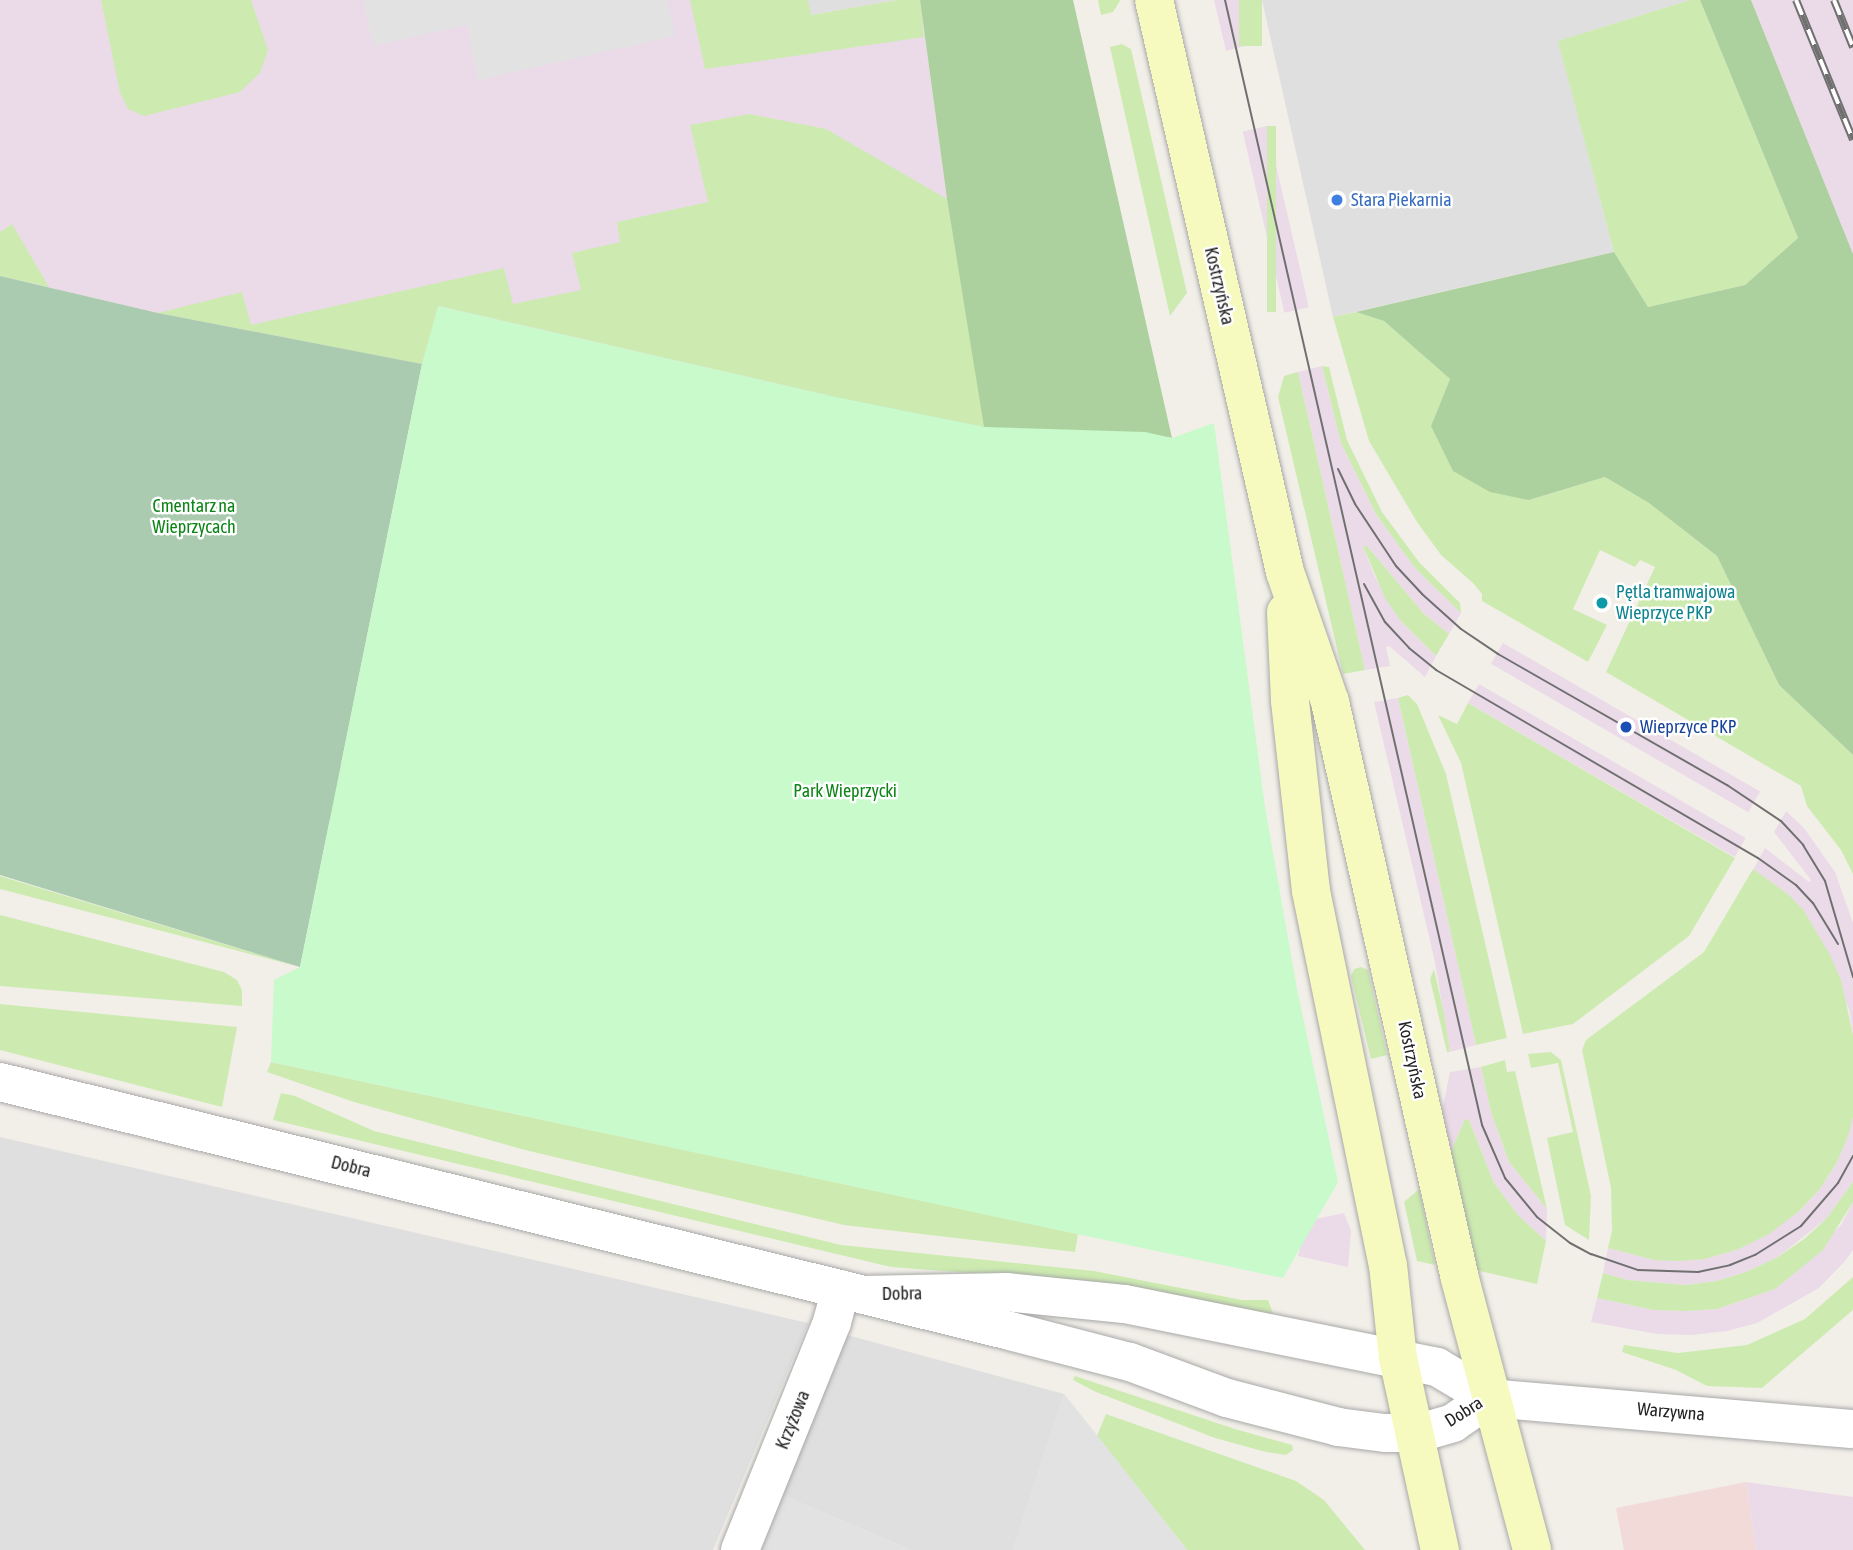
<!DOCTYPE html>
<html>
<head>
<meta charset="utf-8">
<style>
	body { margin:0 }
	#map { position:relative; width:1853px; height:1550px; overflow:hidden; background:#f2efe9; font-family:"Asap Condensed",sans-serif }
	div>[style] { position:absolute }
	.residential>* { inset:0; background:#e0dfdf }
	.commercial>* { inset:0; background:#f2dad9 }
	.industrial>* { inset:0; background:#ebdbe8; transform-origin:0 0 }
	.grass>* { inset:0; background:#cdebb0; transform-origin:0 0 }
	.forest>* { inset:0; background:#add19e }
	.cemetery>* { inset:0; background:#aacbaf }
	.park>* { inset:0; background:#c8facc }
	.parking>* { inset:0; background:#e2e2e2 }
	.roads { filter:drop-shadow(0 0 2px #a9a9a9) drop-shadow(0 0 2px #a9a9a9) }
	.minor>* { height:38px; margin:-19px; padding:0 19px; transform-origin:19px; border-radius:19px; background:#fff }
	.tertiary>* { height:38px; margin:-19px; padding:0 19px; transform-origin:19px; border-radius:19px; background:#fff }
	.secondary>* { height:38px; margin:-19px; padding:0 19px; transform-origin:19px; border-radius:19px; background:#f7fabf }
	.tram>* { height:2px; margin:-1px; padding:0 1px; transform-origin:1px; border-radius:1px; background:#707070 }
	.rail>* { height:8px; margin-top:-4px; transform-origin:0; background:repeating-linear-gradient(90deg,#fff 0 16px,#707070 0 32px); box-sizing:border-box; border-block:2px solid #707070 }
	.dots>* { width:19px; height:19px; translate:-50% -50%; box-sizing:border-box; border:4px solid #fff; border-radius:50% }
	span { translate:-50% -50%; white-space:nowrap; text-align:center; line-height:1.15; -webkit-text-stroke:5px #fff; paint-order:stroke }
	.shop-label { font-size:18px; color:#366cbe }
	.left { translate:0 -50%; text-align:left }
	.street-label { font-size:18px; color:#222 }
	.park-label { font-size:18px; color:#0c8416 }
	.culture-label { font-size:18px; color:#0d838f }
	.transit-label { font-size:18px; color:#164399 }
</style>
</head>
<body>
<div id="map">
	<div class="residential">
		<div style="clip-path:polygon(808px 0,897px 0,810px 15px)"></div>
		<div style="clip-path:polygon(1262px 0,1690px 0,1559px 41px,1614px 252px,1333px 317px)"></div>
		<div style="clip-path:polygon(0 1137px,808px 1323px,713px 1550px,0 1550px)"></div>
		<div style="clip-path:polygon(847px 1335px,1064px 1394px,1013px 1550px,911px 1550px,782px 1495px)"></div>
	</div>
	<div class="commercial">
		<div style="clip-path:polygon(1746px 1482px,1756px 1550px,1624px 1550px,1616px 1508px)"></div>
	</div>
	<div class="industrial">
		<div style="clip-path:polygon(0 0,808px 0,811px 15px,897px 0,920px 0,947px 199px,985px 427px,422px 364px,158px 313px,0 276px)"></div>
		<div style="clip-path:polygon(1214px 0,1239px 0,1249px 45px,1226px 51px)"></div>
		<div style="clip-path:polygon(1751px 0,1853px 0,1853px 254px)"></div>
		<div style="left:1267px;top:126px;width:186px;height:25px;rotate:77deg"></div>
		<div style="clip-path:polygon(1322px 366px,1341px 443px,1376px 514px,1415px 568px,1461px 613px,1449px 634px,1424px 614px,1367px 546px,1363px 546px,1374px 575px,1400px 620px,1436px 656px,1425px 677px,1389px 646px,1386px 647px,1390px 666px,1365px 670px,1298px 372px)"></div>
		<div style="left:1503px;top:643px;width:297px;height:24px;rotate:30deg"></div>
		<div style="left:1479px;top:684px;width:308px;height:22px;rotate:30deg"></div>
		<div style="clip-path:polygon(1398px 698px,1476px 1045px,1450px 1052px,1435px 962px,1374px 702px)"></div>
		<div style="clip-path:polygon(1786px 811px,1804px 828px,1835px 872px,1853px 923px,1853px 1035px,1849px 1009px,1789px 895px,1753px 870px,1765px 848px,1809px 882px,1811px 880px,1774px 832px)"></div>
		<div style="clip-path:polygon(1481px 1067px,1491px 1112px,1509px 1162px,1547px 1209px,1546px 1241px,1518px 1215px,1494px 1183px,1469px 1120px,1465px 1119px,1449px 1156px,1440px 1121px,1450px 1072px)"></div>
		<div style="clip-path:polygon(1853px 1117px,1853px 1182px,1826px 1219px,1778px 1257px,1746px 1272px,1717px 1281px,1686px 1285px,1627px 1280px,1603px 1273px,1608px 1248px,1654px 1260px,1705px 1259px,1739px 1249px,1798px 1212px,1820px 1189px,1837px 1162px)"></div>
		<div style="clip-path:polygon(1853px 1202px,1853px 1250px,1845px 1261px,1819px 1288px,1757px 1323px,1727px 1331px,1692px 1335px,1657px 1334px,1591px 1322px,1597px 1298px,1654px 1310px,1687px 1311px,1717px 1309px,1775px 1289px,1841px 1225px)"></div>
		<div style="clip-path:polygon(1344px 1213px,1351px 1231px,1348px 1267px,1298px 1256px,1307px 1221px)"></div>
		<div style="clip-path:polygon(1746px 1482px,1853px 1497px,1853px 1550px,1756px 1550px)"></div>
	</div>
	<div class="grass">
		<div style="clip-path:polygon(101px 0,251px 0,268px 50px,260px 73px,240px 92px,144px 116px,128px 109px,120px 93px)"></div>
		<div style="clip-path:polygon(690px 0,808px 0,811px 15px,897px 0,920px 0,924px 37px,705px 69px)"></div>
		<div style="clip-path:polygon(1098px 0,1119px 0,1120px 1px,1113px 12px,1101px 15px)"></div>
		<div style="left:1239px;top:0;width:23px;height:46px"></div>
		<div style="clip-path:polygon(1690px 0,1700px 0,1798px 238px,1745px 285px,1648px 307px,1614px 252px,1558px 41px)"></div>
		<div style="clip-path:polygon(1122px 44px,1131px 49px,1187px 293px,1170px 316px,1110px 47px)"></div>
		<div style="clip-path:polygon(749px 114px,826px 129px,947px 199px,985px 427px,827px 395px,439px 306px,422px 364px,158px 313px,242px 292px,251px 325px,504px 268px,513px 304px,581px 290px,572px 253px,620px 242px,617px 222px,708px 202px,690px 125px)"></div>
		<div style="left:1267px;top:126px;width:9px;height:186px"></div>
		<div style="clip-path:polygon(12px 224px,49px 287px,0 276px,0 232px)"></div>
		<div style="clip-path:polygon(1356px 312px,1384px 321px,1450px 379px,1431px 426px,1529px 500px,1605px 477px,1649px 503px,1717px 556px,1779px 685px,1853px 755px,1853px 874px,1841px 850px,1807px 806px,1801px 786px,1606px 672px,1655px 567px,1640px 560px,1635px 567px,1600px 550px,1573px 609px,1607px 625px,1588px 662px,1482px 601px,1482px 594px,1473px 583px,1441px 555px,1417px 522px,1369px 441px,1333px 317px)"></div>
		<div style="clip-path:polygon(1322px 366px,1329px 367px,1347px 440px,1382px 512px,1419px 562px,1460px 603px,1461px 613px,1415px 568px,1376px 514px,1341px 443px)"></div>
		<div style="clip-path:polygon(1298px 372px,1365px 670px,1343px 674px,1278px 397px,1284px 376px)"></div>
		<div style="clip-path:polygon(1363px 546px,1367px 546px,1424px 614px,1449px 634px,1436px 656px,1400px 620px,1385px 598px)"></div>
		<div style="clip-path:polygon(1408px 695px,1417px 704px,1446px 774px,1507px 1038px,1476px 1045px,1398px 698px)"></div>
		<div style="clip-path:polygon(1468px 703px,1735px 858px,1689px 936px,1573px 1024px,1523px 1034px,1461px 763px,1438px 715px,1457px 724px)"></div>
		<div style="clip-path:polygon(1753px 869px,1789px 895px,1804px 911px,1830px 955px,1841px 980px,1853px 1035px,1853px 1117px,1848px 1136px,1837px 1162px,1820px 1189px,1798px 1212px,1769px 1234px,1739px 1249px,1705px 1259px,1678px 1261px,1654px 1260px,1608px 1248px,1612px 1231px,1611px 1188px,1582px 1050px,1586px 1040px,1704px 952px)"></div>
		<div style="clip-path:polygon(0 876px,300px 967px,0 889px)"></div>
		<div style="clip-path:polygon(0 915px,224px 972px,237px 980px,242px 990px,242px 1006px,0 986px)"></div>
		<div style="clip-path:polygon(1361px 967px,1368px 970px,1387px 1055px,1371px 1059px,1351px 976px,1354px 969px)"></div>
		<div style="clip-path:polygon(1434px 969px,1444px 1013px,1450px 1052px,1447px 1052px,1430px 979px)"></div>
		<div style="clip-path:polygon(0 1004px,237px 1027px,222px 1107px,0 1050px)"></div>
		<div style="clip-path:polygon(1551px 1052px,1561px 1060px,1591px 1196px,1589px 1240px,1565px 1225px,1547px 1138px,1573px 1132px,1558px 1063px,1531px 1068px,1528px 1054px)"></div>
		<div style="clip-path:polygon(1505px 1060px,1507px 1072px,1515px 1071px,1547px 1209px,1509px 1162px,1491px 1112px,1481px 1067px)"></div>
		<div style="clip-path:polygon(271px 1062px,1078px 1234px,1075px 1252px,844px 1225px,525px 1150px,354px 1102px,267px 1072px)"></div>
		<div style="clip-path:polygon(281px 1093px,295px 1096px,374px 1131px,841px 1245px,1094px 1271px,1242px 1300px,1268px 1300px,1275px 1319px,1049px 1279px,891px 1267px,273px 1120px)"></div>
		<div style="clip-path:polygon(1465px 1119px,1469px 1120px,1494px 1183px,1518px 1215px,1546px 1241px,1537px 1284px,1475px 1270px,1449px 1156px)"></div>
		<div style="clip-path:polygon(1853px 1182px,1853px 1202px,1823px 1250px,1775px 1289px,1717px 1309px,1686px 1311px,1654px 1310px,1597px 1298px,1603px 1273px,1627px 1280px,1686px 1285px,1717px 1281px,1746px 1272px,1778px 1257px,1804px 1239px,1826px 1219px)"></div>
		<div style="clip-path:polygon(1419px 1189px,1435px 1265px,1417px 1261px,1404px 1202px)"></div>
		<div style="clip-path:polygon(1853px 1277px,1853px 1310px,1762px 1388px,1707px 1386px,1676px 1370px,1622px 1352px,1624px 1345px,1678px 1353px,1747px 1345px,1805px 1319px)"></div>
		<div style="clip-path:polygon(1075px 1376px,1235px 1429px,1292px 1445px,1293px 1450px,1286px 1455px,1266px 1452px,1215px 1438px,1096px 1392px,1073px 1380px)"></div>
		<div style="clip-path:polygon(1106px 1414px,1296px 1481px,1324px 1500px,1365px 1550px,1187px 1550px,1097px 1436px)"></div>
	</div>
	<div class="forest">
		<div style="clip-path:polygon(920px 0,1073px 0,1172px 438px,1144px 433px,170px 896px,827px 395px,984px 427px,947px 199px)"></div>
		<div style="clip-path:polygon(1700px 0,1751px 0,1853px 254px,1853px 755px,1779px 685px,1717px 556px,1649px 503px,1605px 477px,1529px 500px,1490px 492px,1453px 471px,1431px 426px,1450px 379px,1384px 321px,1356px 312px,1614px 252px,1648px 307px,1745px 285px,1798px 238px)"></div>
	</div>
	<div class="cemetery">
		<div style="clip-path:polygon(0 276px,158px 313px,422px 364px,300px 967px,0 875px)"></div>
	</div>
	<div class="park">
		<div style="clip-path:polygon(438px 306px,827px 395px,985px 427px,1145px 432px,1172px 438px,1214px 423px,1265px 807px,1297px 989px,1338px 1182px,1283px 1278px,271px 1062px,274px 980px,300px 967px,422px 364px)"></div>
	</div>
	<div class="parking">
		<div style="clip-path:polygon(363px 0,667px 0,675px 36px,478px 80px,467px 25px,373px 46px)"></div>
		<div style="clip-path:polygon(1064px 1394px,1097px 1435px,1187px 1550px,1013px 1550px)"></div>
		<div style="clip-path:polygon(782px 1495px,911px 1550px,760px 1550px)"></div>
	</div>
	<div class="roads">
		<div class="minor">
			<div style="left:1489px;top:1398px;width:365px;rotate:4.9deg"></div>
			<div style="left:740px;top:1550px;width:246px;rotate:-68deg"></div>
			<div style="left:832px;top:1322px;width:34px;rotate:-75deg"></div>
		</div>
		<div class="tertiary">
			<div style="left:0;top:1082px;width:1040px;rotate:13.85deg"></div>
			<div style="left:1010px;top:1331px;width:124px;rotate:14.5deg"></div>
			<div style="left:1130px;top:1362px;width:103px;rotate:20.4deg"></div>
			<div style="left:1227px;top:1398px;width:115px;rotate:14.6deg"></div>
			<div style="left:1338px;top:1427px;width:47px;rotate:7.3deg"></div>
			<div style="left:1385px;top:1433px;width:34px"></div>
			<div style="left:1419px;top:1433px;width:35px;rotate:-16deg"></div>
			<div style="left:1453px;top:1423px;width:44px;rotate:-34.8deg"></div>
			<div style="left:1489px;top:1398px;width:61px;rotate:-149.2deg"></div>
			<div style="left:1437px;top:1367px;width:319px;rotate:-168.6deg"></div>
			<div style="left:1124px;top:1304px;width:119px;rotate:-174.2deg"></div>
			<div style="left:1006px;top:1292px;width:142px;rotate:178.8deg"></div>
		</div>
		<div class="secondary">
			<div style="left:1154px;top:0;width:587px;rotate:77.1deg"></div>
			<div style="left:1285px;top:572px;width:138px;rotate:70.9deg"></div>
			<div style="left:1330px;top:702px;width:591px;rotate:77.3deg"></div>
			<div style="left:1460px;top:1279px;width:280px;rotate:75.1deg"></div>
			<div style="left:1286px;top:612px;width:89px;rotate:87.4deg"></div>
			<div style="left:1290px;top:701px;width:191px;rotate:83.7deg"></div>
			<div style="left:1311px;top:891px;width:382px;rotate:78.4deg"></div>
			<div style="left:1388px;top:1265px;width:94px;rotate:83.9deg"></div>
			<div style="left:1398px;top:1358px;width:197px;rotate:77.7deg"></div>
		</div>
	</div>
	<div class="tram">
		<div style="left:1225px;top:0;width:1154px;rotate:77.13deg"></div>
		<div style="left:1482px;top:1125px;width:58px;rotate:66.5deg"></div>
		<div style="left:1505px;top:1178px;width:50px;rotate:50.6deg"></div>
		<div style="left:1537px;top:1217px;width:42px;rotate:38.2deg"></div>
		<div style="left:1570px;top:1243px;width:24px;rotate:28deg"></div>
		<div style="left:1591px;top:1254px;width:50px;rotate:18.8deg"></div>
		<div style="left:1638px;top:1270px;width:60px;rotate:1.9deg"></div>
		<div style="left:1698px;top:1272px;width:33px;rotate:-12deg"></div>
		<div style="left:1730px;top:1265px;width:27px;rotate:-22deg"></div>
		<div style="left:1755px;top:1255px;width:54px;rotate:-32.2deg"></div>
		<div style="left:1801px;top:1226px;width:57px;rotate:-49.3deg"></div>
		<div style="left:1838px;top:1183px;width:31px;rotate:-61deg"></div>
		<div style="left:1338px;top:469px;width:39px;rotate:64deg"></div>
		<div style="left:1355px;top:504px;width:74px;rotate:56.5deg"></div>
		<div style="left:1396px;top:566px;width:38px;rotate:47deg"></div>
		<div style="left:1422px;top:594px;width:52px;rotate:41.9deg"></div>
		<div style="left:1461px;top:629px;width:45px;rotate:34deg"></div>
		<div style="left:1498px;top:654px;width:264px;rotate:29.8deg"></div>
		<div style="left:1727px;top:785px;width:65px;rotate:33.7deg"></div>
		<div style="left:1781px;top:821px;width:33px;rotate:47deg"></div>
		<div style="left:1803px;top:845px;width:42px;rotate:58.6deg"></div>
		<div style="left:1825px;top:881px;width:100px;rotate:73.7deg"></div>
		<div style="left:1364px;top:584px;width:43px;rotate:61.1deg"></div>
		<div style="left:1385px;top:622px;width:35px;rotate:47deg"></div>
		<div style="left:1409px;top:648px;width:35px;rotate:39deg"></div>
		<div style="left:1436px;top:670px;width:373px;rotate:30.3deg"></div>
		<div style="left:1758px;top:858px;width:47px;rotate:35.4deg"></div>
		<div style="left:1796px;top:885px;width:25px;rotate:47deg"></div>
		<div style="left:1813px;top:903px;width:48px;rotate:58.6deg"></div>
	</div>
	<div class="rail">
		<div style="left:1796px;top:0;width:151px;rotate:67.8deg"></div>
		<div style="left:1834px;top:0;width:51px;rotate:68deg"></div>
	</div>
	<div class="dots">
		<div style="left:1337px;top:200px;background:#3f7fe0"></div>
		<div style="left:1602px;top:603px;background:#0f9aa8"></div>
		<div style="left:1626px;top:727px;background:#1a4fb4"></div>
	</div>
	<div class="shop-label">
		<span class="left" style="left:1351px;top:200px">Stara Piekarnia</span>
	</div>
	<div class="street-label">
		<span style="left:1219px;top:286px;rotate:77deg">Kostrzyńska</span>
		<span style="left:1412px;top:1060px;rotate:78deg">Kostrzyńska</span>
		<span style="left:351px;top:1167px;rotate:14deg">Dobra</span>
		<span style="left:902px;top:1294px;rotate:-1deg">Dobra</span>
		<span style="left:1464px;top:1412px;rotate:-32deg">Dobra</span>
		<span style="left:1671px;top:1412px;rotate:5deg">Warzywna</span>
		<span style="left:793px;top:1420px;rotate:-68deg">Krzyżowa</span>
	</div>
	<div class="park-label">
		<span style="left:194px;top:517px">Cmentarz na<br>Wieprzycach</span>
		<span style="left:845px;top:791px">Park Wieprzycki</span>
	</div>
	<div class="culture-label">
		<span class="left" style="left:1616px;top:603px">Pętla tramwajowa<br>Wieprzyce PKP</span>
	</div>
	<div class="transit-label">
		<span class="left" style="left:1640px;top:727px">Wieprzyce PKP</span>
	</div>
</div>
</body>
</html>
